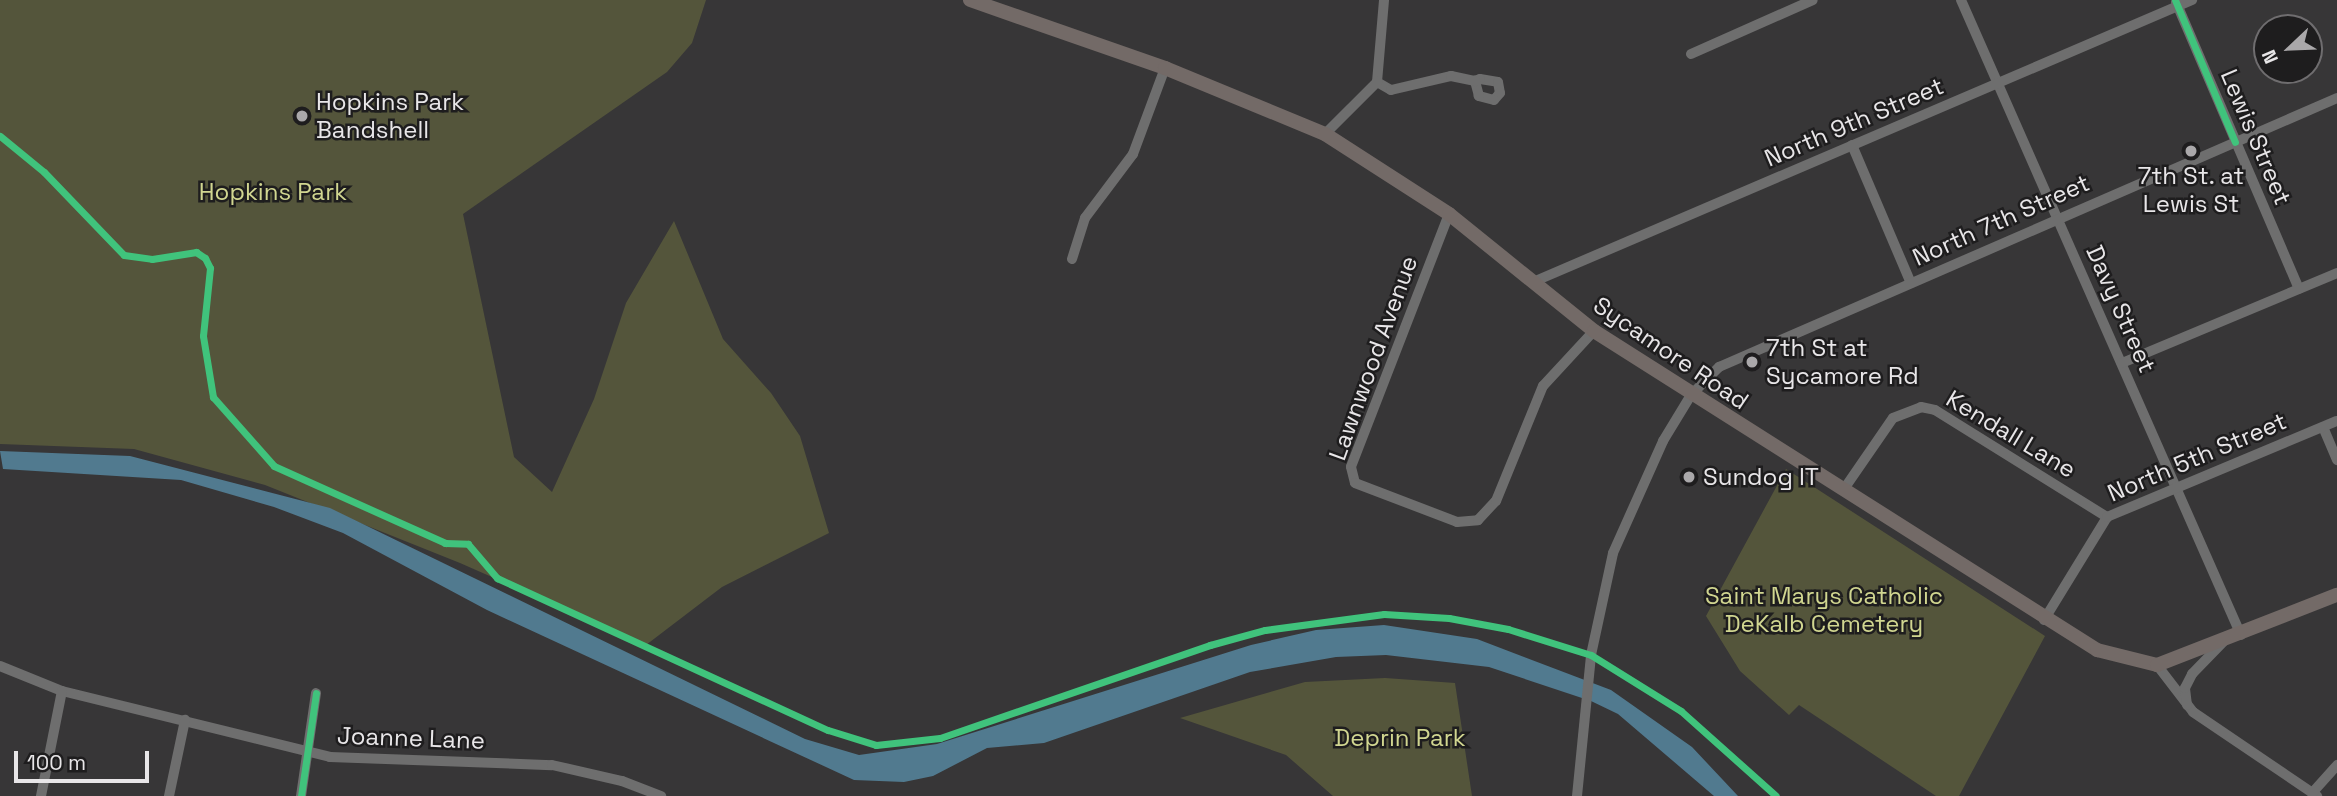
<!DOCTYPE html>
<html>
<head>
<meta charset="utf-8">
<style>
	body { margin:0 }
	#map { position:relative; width:2337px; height:796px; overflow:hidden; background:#373637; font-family:"Space Grotesk",sans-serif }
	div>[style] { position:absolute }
	.green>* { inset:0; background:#54553b }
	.water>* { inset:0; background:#517a8f }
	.minor>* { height:10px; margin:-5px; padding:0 5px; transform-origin:5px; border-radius:5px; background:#6e6e6e }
	.major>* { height:14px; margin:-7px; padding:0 7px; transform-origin:7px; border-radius:7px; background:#736a67 }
	.cycleway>* { height:7px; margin:-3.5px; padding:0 3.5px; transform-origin:3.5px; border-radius:3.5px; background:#40c37c }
	.dots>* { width:19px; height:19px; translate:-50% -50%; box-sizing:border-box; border:4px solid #1e1d1e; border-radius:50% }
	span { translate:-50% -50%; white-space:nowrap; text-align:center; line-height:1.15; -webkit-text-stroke:5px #1e1d1e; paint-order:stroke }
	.poi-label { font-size:24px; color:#e8e6e8 }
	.left { translate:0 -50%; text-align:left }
	.street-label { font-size:24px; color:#e8e6e8 }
	.park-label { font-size:24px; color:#d1d690 }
	.north { position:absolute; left:2253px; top:14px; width:70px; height:70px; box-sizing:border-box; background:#1e1d1e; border:2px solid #6f6d6f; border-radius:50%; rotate:247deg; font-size:19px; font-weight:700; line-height:28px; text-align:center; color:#e8e6e8 }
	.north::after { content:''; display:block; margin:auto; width:24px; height:32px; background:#aaa8aa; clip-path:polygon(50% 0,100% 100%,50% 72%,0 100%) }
	.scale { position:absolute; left:14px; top:751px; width:135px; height:32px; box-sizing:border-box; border:4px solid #e8e6e8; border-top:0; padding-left:9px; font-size:21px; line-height:24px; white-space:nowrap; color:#e8e6e8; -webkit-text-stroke:5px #1e1d1e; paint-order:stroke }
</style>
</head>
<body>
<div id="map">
	<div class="green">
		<div style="clip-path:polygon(0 0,706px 0,692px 43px,667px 72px,463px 214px,514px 457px,552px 492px,594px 399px,626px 303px,674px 221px,723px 339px,771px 393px,800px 436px,829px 533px,722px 587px,646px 645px,460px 563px,265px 485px,134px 449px,0 444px)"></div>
		<div style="clip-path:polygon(1786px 469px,2045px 636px,1959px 796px,1936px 796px,1799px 705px,1789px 715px,1740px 671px,1706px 616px)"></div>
		<div style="clip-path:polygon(1385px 678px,1455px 683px,1472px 796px,1333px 796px,1286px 755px,1180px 718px,1305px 682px)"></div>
	</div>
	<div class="water">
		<div style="clip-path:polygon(0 451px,130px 456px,330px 508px,805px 739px,859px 755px,937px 744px,1251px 645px,1316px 630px,1384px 625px,1477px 639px,1611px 690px,1692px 747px,1738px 796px,1714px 796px,1618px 714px,1591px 701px,1489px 667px,1386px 655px,1336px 657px,1250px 672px,1044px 743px,987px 748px,933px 776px,904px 782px,854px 780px,487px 610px,343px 533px,274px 507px,181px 480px,3px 469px)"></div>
	</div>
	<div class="minor">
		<div style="left:1961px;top:0;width:694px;rotate:66.21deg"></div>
		<div style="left:2176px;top:2px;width:312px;rotate:66.8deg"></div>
		<div style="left:1691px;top:54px;width:133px;rotate:-23.9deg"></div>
		<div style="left:1480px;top:79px;width:18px;rotate:9deg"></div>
		<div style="left:1498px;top:82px;width:11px;rotate:80deg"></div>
		<div style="left:1500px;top:93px;width:9px;rotate:131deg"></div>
		<div style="left:1494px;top:100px;width:16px;rotate:-165deg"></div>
		<div style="left:1479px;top:96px;width:16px;rotate:-105deg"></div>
		<div style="left:1475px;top:81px;width:5px;rotate:-22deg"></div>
		<div style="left:1377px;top:82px;width:16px;rotate:30deg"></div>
		<div style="left:1391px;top:90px;width:62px;rotate:-13.1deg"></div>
		<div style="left:1451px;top:76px;width:25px;rotate:12deg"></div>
		<div style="left:1377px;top:82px;width:82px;rotate:-85.1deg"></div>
		<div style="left:1325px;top:134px;width:74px;rotate:-45deg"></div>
		<div style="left:1852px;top:145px;width:150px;rotate:66.9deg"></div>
		<div style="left:1449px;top:214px;width:271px;rotate:111.2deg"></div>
		<div style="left:1351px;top:467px;width:16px;rotate:76deg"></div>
		<div style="left:1355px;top:483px;width:109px;rotate:20.9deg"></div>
		<div style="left:1457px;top:522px;width:21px;rotate:-5deg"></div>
		<div style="left:1478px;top:520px;width:26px;rotate:-47deg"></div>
		<div style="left:1496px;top:501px;width:124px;rotate:-67.8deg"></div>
		<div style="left:1543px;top:386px;width:75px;rotate:-47.2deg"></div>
		<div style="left:1072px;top:259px;width:43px;rotate:-72.4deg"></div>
		<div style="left:1085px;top:218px;width:80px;rotate:-53.1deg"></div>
		<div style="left:1133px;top:154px;width:92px;rotate:-69.6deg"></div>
		<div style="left:1533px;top:282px;width:717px;rotate:-23.17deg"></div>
		<div style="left:2122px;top:363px;width:233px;rotate:-22.7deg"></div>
		<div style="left:2323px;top:427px;width:36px;rotate:67deg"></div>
		<div style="left:1844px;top:489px;width:86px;rotate:-55.4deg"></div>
		<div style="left:1893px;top:418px;width:30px;rotate:-21deg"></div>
		<div style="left:1921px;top:407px;width:14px;rotate:12deg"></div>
		<div style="left:1935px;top:410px;width:203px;rotate:31.9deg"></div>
		<div style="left:2044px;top:620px;width:121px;rotate:-58.5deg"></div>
		<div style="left:2107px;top:517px;width:249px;rotate:-22.7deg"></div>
		<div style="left:2157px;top:665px;width:59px;rotate:52.5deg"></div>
		<div style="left:2193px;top:712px;width:150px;rotate:34.1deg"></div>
		<div style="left:0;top:666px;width:67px;rotate:22deg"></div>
		<div style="left:62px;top:691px;width:276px;rotate:13.8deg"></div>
		<div style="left:330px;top:757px;width:222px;rotate:2.1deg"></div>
		<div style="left:552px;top:765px;width:72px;rotate:12.9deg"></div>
		<div style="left:622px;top:781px;width:42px;rotate:21deg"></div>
		<div style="left:2187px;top:705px;width:17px;rotate:-97deg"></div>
		<div style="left:2185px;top:688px;width:16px;rotate:-63deg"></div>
		<div style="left:2192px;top:674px;width:45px;rotate:-45.9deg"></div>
		<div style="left:2312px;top:793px;width:38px;rotate:-48deg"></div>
		<div style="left:41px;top:796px;width:107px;rotate:-78.7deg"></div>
		<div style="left:169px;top:796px;width:78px;rotate:-78.1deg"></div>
		<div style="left:301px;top:796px;width:104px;rotate:-81.7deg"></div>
		<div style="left:1577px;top:796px;width:142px;rotate:-84.3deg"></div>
		<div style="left:1591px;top:655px;width:104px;rotate:-77.8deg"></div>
		<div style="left:1613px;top:553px;width:123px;rotate:-65.9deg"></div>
		<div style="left:1663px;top:441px;width:54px;rotate:-58.7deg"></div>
		<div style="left:1691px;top:395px;width:40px;rotate:-45deg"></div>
		<div style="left:1719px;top:367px;width:674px;rotate:-23.52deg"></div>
	</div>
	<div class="major">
		<div style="left:970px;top:0;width:207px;rotate:19.2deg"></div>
		<div style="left:1165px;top:68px;width:173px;rotate:22.4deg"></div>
		<div style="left:1325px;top:134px;width:148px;rotate:32.8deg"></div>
		<div style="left:1449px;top:214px;width:186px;rotate:38.9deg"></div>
		<div style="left:1594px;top:331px;width:596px;rotate:32.38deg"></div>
		<div style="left:2097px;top:650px;width:62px;rotate:14deg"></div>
		<div style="left:2157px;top:665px;width:193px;rotate:-21.3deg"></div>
	</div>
	<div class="cycleway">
		<div style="left:2175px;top:0;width:154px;rotate:67.1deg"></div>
		<div style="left:0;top:136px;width:57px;rotate:39.3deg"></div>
		<div style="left:44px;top:172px;width:115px;rotate:46.1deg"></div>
		<div style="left:124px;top:255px;width:28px;rotate:8deg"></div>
		<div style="left:152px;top:259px;width:45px;rotate:-9deg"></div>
		<div style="left:196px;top:252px;width:11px;rotate:34deg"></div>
		<div style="left:205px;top:258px;width:11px;rotate:63deg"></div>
		<div style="left:210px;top:268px;width:68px;rotate:95.9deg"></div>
		<div style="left:203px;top:336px;width:62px;rotate:80.7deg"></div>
		<div style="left:213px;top:397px;width:92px;rotate:48.5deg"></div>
		<div style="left:274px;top:466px;width:188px;rotate:24.2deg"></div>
		<div style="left:445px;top:543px;width:23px;rotate:2deg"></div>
		<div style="left:468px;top:544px;width:45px;rotate:49.5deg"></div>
		<div style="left:497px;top:578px;width:364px;rotate:24.7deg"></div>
		<div style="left:828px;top:730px;width:50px;rotate:17.4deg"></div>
		<div style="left:876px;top:745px;width:64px;rotate:-6.2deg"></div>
		<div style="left:940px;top:738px;width:286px;rotate:-19deg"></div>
		<div style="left:1210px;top:645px;width:57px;rotate:-15.3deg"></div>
		<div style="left:1265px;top:630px;width:120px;rotate:-7.7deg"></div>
		<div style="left:1384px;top:614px;width:65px;rotate:3.5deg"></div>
		<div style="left:1449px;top:618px;width:60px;rotate:10.6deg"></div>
		<div style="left:1508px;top:629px;width:87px;rotate:17.4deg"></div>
		<div style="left:1591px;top:655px;width:106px;rotate:31.9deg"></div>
		<div style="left:1681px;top:711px;width:127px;rotate:41.8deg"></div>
		<div style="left:301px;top:796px;width:104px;rotate:-81.7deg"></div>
	</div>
	<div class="dots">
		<div style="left:302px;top:116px;background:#aaa8aa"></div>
		<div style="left:2191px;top:151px;background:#aaa8aa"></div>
		<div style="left:1752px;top:362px;background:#aaa8aa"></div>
		<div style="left:1689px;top:477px;background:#aaa8aa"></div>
	</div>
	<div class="poi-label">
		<span class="left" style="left:316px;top:116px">Hopkins Park<br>Bandshell</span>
		<span style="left:2191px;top:190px">7th St. at<br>Lewis St</span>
		<span class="left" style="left:1766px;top:362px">7th St at<br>Sycamore Rd</span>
		<span class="left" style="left:1703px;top:477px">Sundog IT</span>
	</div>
	<div class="street-label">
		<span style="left:1854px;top:122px;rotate:-23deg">North 9th Street</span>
		<span style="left:2256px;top:137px;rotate:67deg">Lewis Street</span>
		<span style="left:2001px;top:220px;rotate:-24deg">North 7th Street</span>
		<span style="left:2121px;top:309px;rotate:66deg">Davy Street</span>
		<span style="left:1671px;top:353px;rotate:34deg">Sycamore Road</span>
		<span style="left:1373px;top:358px;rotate:-70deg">Lawnwood Avenue</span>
		<span style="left:2011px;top:434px;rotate:31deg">Kendall Lane</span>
		<span style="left:2197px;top:457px;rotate:-23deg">North 5th Street</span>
		<span style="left:411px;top:738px;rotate:2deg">Joanne Lane</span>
	</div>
	<div class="park-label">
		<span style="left:273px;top:192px">Hopkins Park</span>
		<span style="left:1824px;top:610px">Saint Marys Catholic<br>DeKalb Cemetery</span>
		<span style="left:1400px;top:738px">Deprin Park</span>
	</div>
	<div class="north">N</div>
	<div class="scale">100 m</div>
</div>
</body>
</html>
